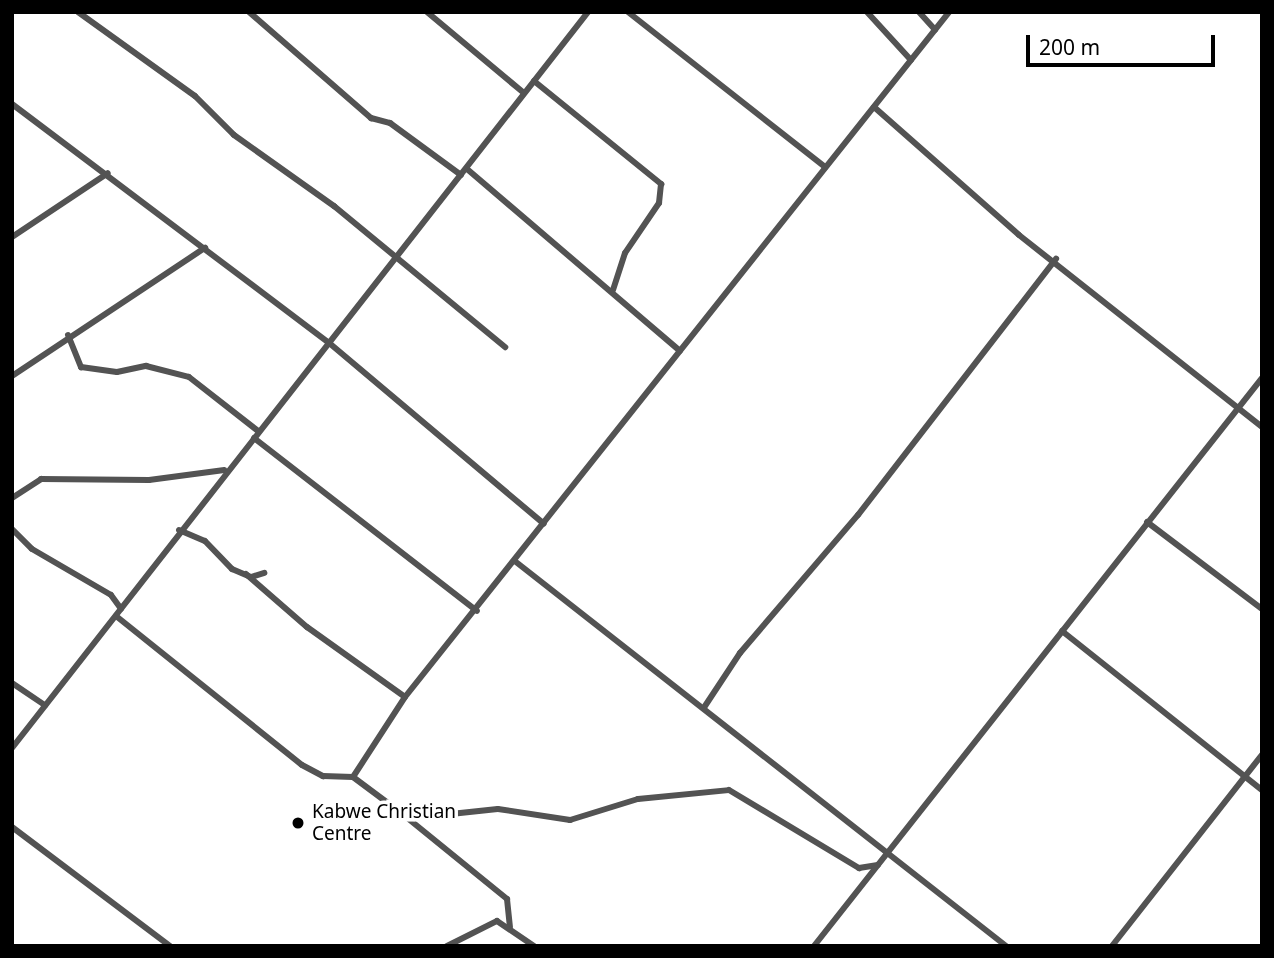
<!DOCTYPE html>
<html>
<head>
<meta charset="utf-8">
<style>
	body { margin:0 }
	#map { position:relative; width:1274px; height:958px; overflow:hidden; background:#fff; font-family:"Noto Sans",sans-serif }
	div>[style] { position:absolute }
	.street>* { height:6px; margin:-3px; padding:0 3px; transform-origin:3px; border-radius:3px; background:#535353 }
	.dots>* { width:19px; height:19px; translate:-50% -50%; box-sizing:border-box; border:4px solid #fff; border-radius:50% }
	span { translate:-50% -50%; white-space:nowrap; text-align:center; line-height:1.15; -webkit-text-stroke:7px #fff; paint-order:stroke }
	.poi-label { font-size:19px; color:#000 }
	.left { translate:0 -50%; text-align:left }
	.frame { position:absolute; inset:0; border:14px solid #000; pointer-events:none }
	.scale { position:absolute; left:1026px; top:35px; width:189px; height:32px; box-sizing:border-box; border:4px solid #000; border-top:0; padding-left:9px; font-size:21px; line-height:24px; white-space:nowrap; color:#000; -webkit-text-stroke:5px #fff; paint-order:stroke }
</style>
</head>
<body>
<div id="map">
	<div class="street">
		<div style="left:78px;top:12px;width:144px;rotate:35.7deg"></div>
		<div style="left:195px;top:96px;width:55px;rotate:45deg"></div>
		<div style="left:234px;top:135px;width:123px;rotate:35.4deg"></div>
		<div style="left:334px;top:206px;width:222px;rotate:39.5deg"></div>
		<div style="left:249px;top:12px;width:162px;rotate:41deg"></div>
		<div style="left:371px;top:118px;width:20px;rotate:15deg"></div>
		<div style="left:390px;top:123px;width:88px;rotate:36.2deg"></div>
		<div style="left:427px;top:12px;width:126px;rotate:39.9deg"></div>
		<div style="left:628px;top:12px;width:251px;rotate:38.2deg"></div>
		<div style="left:867px;top:12px;width:65px;rotate:47.5deg"></div>
		<div style="left:919px;top:12px;width:24px;rotate:48deg"></div>
		<div style="left:534px;top:81px;width:164px;rotate:39deg"></div>
		<div style="left:661px;top:184px;width:19px;rotate:96deg"></div>
		<div style="left:659px;top:203px;width:60px;rotate:124.2deg"></div>
		<div style="left:625px;top:253px;width:39px;rotate:108deg"></div>
		<div style="left:12px;top:104px;width:396px;rotate:37deg"></div>
		<div style="left:328px;top:342px;width:282px;rotate:40.1deg"></div>
		<div style="left:874px;top:107px;width:193px;rotate:41.4deg"></div>
		<div style="left:1019px;top:235px;width:310px;rotate:38.3deg"></div>
		<div style="left:467px;top:169px;width:280px;rotate:40.5deg"></div>
		<div style="left:12px;top:237px;width:115px;rotate:-33.7deg"></div>
		<div style="left:68px;top:335px;width:35px;rotate:68deg"></div>
		<div style="left:81px;top:367px;width:36px;rotate:8deg"></div>
		<div style="left:117px;top:372px;width:30px;rotate:-12deg"></div>
		<div style="left:146px;top:366px;width:44px;rotate:14.3deg"></div>
		<div style="left:189px;top:377px;width:88px;rotate:38deg"></div>
		<div style="left:12px;top:376px;width:232px;rotate:-33.6deg"></div>
		<div style="left:254px;top:438px;width:282px;rotate:37.8deg"></div>
		<div style="left:12px;top:498px;width:35px;rotate:-33deg"></div>
		<div style="left:41px;top:479px;width:108px;rotate:0.5deg"></div>
		<div style="left:149px;top:480px;width:76px;rotate:-7.6deg"></div>
		<div style="left:1147px;top:522px;width:144px;rotate:37.1deg"></div>
		<div style="left:12px;top:529px;width:28px;rotate:45deg"></div>
		<div style="left:32px;top:549px;width:91px;rotate:30.2deg"></div>
		<div style="left:111px;top:595px;width:17px;rotate:54deg"></div>
		<div style="left:179px;top:530px;width:28px;rotate:23deg"></div>
		<div style="left:205px;top:541px;width:39px;rotate:46deg"></div>
		<div style="left:232px;top:569px;width:21px;rotate:23deg"></div>
		<div style="left:251px;top:577px;width:14px;rotate:-17deg"></div>
		<div style="left:516px;top:562px;width:623px;rotate:38.08deg"></div>
		<div style="left:246px;top:574px;width:81px;rotate:41deg"></div>
		<div style="left:307px;top:627px;width:120px;rotate:35.5deg"></div>
		<div style="left:116px;top:616px;width:238px;rotate:38.7deg"></div>
		<div style="left:302px;top:765px;width:24px;rotate:28deg"></div>
		<div style="left:323px;top:776px;width:30px;rotate:2deg"></div>
		<div style="left:353px;top:777px;width:59px;rotate:36.7deg"></div>
		<div style="left:400px;top:812px;width:138px;rotate:39.1deg"></div>
		<div style="left:507px;top:899px;width:28px;rotate:84deg"></div>
		<div style="left:1062px;top:631px;width:256px;rotate:38.5deg"></div>
		<div style="left:12px;top:683px;width:40px;rotate:34deg"></div>
		<div style="left:705px;top:706px;width:64px;rotate:-56.6deg"></div>
		<div style="left:740px;top:653px;width:182px;rotate:-49.5deg"></div>
		<div style="left:858px;top:515px;width:324px;rotate:-52.3deg"></div>
		<div style="left:12px;top:748px;width:935px;rotate:-51.95deg"></div>
		<div style="left:353px;top:777px;width:95px;rotate:-57deg"></div>
		<div style="left:405px;top:697px;width:875px;rotate:-51.54deg"></div>
		<div style="left:402px;top:812px;width:30px;rotate:8deg"></div>
		<div style="left:432px;top:816px;width:66px;rotate:-6.1deg"></div>
		<div style="left:498px;top:809px;width:73px;rotate:8.7deg"></div>
		<div style="left:570px;top:820px;width:71px;rotate:-17.2deg"></div>
		<div style="left:638px;top:799px;width:91px;rotate:-5.6deg"></div>
		<div style="left:729px;top:790px;width:152px;rotate:31deg"></div>
		<div style="left:859px;top:868px;width:19px;rotate:-9deg"></div>
		<div style="left:12px;top:827px;width:198px;rotate:37deg"></div>
		<div style="left:447px;top:946px;width:56px;rotate:-26.6deg"></div>
		<div style="left:497px;top:921px;width:45px;rotate:34deg"></div>
		<div style="left:814px;top:946px;width:723px;rotate:-51.74deg"></div>
		<div style="left:1112px;top:946px;width:243px;rotate:-51.9deg"></div>
	</div>
	<div class="dots">
		<div style="left:298px;top:823px;background:#000"></div>
	</div>
	<div class="poi-label">
		<span class="left" style="left:312px;top:823px">Kabwe Christian<br>Centre</span>
	</div>
	<div class="frame"></div>
	<div class="scale">200 m</div>
</div>
</body>
</html>
